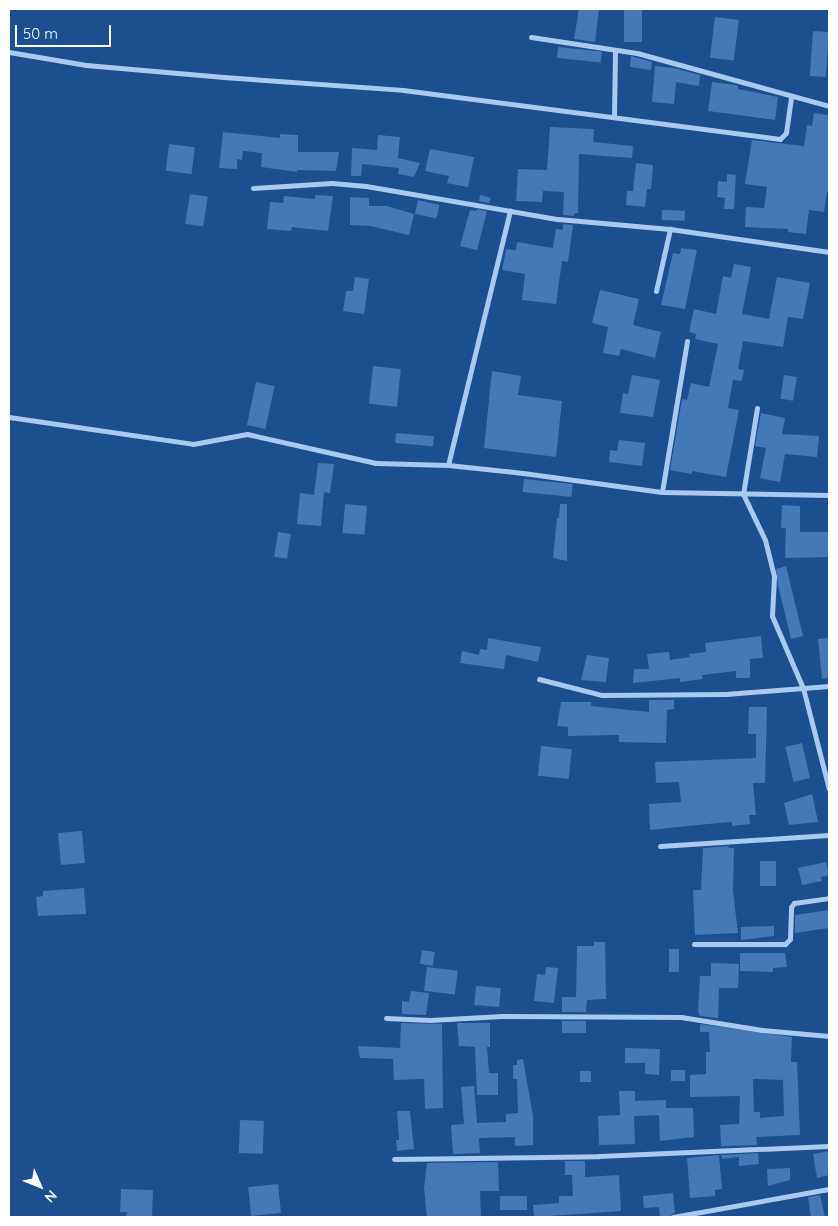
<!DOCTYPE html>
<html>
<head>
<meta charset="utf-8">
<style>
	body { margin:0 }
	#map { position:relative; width:838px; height:1226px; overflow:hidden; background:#1b4f8f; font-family:Quicksand,sans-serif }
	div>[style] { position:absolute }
	.building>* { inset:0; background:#4478b7; transform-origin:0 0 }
	.minor>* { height:5px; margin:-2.5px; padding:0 2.5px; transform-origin:2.5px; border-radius:2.5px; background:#a9c9ee }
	span { translate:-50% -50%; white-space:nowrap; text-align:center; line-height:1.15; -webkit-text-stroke:4.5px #1b4f8f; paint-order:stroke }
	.frame { position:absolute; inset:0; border:10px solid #fff; pointer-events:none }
	.north { position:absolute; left:15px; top:1161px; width:50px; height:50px; -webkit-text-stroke:4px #1b4f8f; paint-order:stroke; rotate:134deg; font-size:14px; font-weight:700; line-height:20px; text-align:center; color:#fff }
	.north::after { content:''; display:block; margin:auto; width:18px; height:22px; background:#fff; clip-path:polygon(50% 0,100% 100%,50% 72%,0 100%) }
	.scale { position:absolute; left:15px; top:25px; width:96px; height:22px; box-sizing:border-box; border:2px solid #fff; border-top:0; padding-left:6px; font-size:15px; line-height:18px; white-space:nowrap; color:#fff; -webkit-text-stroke:4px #1b4f8f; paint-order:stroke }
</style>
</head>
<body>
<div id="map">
	<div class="building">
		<div style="clip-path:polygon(579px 9px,599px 9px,595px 42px,574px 39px)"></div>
		<div style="left:624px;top:9px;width:18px;height:33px"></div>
		<div style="left:715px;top:17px;width:24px;height:41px;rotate:7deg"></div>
		<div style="left:813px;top:31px;width:16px;height:45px;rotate:4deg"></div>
		<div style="left:558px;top:47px;width:44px;height:11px;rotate:6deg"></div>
		<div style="clip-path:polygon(631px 56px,652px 62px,651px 70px,630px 67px)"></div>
		<div style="clip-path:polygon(655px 66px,674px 68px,700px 75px,699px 86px,676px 82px,674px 104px,652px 102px)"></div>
		<div style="clip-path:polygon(712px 82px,735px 85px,738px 86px,738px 89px,778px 97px,775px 120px,708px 111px)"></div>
		<div style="clip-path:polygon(814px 113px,829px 115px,829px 192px,827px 192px,824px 212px,809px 210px,806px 234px,788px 232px,788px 229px,745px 227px,746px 207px,764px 208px,767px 187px,745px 184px,752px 140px,804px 146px,807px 125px,812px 126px)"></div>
		<div style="clip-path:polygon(550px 127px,594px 129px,593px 142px,633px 146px,632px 158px,579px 154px,578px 213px,575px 213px,574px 216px,563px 215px,564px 192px,543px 191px,542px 202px,516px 201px,518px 169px,547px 170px)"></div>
		<div style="clip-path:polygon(223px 132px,280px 138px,280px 134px,298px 135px,298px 152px,339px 152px,336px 171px,297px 170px,297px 172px,261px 167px,262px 153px,243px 151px,242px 160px,237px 159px,237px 169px,219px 168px)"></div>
		<div style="clip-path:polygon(378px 135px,400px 137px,398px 158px,420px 163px,414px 177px,398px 174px,399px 168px,362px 164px,361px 176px,351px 176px,352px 148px,377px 150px)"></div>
		<div style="left:169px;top:144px;width:26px;height:27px;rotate:7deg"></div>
		<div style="clip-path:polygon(430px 149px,474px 157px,468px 187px,447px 183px,449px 176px,425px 171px)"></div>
		<div style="clip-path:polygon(636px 163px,653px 165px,651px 189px,647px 189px,645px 207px,626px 205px,627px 191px,633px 191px)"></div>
		<div style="clip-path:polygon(727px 174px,736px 175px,734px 209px,724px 209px,725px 198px,717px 197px,718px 181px,727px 182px)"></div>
		<div style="left:190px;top:194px;width:18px;height:30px;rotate:9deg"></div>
		<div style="clip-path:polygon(315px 195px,333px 196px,328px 231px,292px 227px,291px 231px,267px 229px,270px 202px,283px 203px,284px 196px,315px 199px)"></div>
		<div style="clip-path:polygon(480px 195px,491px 198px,489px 203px,479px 201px)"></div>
		<div style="clip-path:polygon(350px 197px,369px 198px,369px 206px,387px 206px,414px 214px,409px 235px,370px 226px,350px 225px)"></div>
		<div style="left:418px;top:200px;width:22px;height:14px;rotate:13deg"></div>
		<div style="clip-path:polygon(477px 209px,487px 211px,477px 250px,460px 246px,470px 210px,476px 211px)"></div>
		<div style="left:662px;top:210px;width:23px;height:10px;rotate:2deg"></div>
		<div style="clip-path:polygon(563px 224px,573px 225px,568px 262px,562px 261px,556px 304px,522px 300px,525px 274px,502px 270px,506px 249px,516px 250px,517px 242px,553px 248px,556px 229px,563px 230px)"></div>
		<div style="clip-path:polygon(681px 248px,697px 250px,685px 309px,661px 305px,673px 253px,680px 254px)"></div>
		<div style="clip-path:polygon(734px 264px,751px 267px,742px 314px,769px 319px,777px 277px,810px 283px,803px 319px,788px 317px,783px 347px,743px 341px,738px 369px,744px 370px,742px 381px,733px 380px,728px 408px,739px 410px,726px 477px,692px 471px,692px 474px,675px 471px,670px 470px,682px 399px,687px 400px,691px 383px,709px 387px,718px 344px,695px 339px,696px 334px,689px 332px,694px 309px,716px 314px,723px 276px,731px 278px)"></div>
		<div style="clip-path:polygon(355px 277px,369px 279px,364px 314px,343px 311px,346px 291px,353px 291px)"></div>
		<div style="clip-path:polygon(600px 290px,639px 299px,633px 325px,661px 332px,655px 358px,621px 349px,619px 356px,603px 353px,608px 327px,592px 323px)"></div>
		<div style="left:373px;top:366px;width:28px;height:38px;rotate:6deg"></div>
		<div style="clip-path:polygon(492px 371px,521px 376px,518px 395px,562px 401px,556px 457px,484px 448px)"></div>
		<div style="clip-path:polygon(632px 375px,660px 380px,653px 417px,620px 413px,623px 393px,628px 394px)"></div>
		<div style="left:784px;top:375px;width:13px;height:24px;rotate:9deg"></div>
		<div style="left:256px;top:382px;width:19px;height:44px;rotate:12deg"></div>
		<div style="clip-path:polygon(761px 413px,785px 418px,782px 434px,819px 436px,817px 457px,785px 454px,780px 482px,760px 478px,766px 448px,755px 446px)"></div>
		<div style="left:396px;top:433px;width:38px;height:10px;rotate:5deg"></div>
		<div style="clip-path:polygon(619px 440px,645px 443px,642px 466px,609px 462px,610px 450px,617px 451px)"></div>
		<div style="clip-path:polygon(318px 463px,334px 464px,330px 493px,324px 492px,321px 526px,297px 524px,300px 493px,314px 495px)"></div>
		<div style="left:524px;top:479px;width:49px;height:13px;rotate:6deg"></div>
		<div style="left:345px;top:504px;width:22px;height:29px;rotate:5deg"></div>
		<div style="clip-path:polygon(560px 504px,567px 504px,567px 561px,553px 558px,557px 518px,559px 518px)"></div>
		<div style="clip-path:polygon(782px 505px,800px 506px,800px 532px,829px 532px,829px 557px,785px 558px,786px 528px,781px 528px)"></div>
		<div style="left:278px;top:532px;width:13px;height:25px;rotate:9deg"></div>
		<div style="clip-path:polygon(786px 566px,803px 636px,791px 639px,778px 585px,776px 569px)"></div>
		<div style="clip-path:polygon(761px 636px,763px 658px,750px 659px,750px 678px,736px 678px,736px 671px,702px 675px,703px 679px,680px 682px,680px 678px,633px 683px,634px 669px,649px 669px,647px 654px,669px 652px,670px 660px,690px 657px,689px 654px,706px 652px,705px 643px)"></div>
		<div style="clip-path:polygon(488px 638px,541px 647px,538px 662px,506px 655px,504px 669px,460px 663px,462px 651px,479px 655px,480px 649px,487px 650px)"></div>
		<div style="clip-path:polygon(829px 638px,829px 678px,822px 679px,818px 639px)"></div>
		<div style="clip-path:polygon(587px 655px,609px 658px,606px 682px,581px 680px)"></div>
		<div style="clip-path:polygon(649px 700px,674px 700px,674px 709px,667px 710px,666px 743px,619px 742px,619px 735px,568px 736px,568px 727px,557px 726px,561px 702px,591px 702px,591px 706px,649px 712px)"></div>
		<div style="clip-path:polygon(749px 707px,767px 707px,765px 783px,753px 783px,756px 815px,749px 815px,750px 824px,732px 826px,732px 822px,708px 824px,650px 830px,649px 804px,681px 802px,679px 782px,656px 783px,655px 762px,756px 758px,756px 734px,748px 734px)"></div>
		<div style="left:802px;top:743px;width:36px;height:17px;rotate:77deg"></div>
		<div style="left:541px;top:746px;width:31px;height:30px;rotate:6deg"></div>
		<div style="clip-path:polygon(812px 794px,818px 822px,789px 825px,784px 803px)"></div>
		<div style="left:82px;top:831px;width:32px;height:24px;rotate:85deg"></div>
		<div style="clip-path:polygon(728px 846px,729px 848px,734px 848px,733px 891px,738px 933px,695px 935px,693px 890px,701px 890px,703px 848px)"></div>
		<div style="left:760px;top:861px;width:16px;height:25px"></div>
		<div style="clip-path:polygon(826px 862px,829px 875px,821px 877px,822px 881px,802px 885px,798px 868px)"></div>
		<div style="clip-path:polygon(84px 888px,86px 914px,38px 916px,36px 897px,43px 896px,43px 891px)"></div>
		<div style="clip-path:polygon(829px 910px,829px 928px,795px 933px,795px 915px)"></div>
		<div style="clip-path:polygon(774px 926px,774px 936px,741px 940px,741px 927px)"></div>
		<div style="clip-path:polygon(594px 942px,605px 942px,606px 999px,587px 1000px,586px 1012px,562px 1012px,562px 997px,576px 997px,577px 946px,594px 946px)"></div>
		<div style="left:669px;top:949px;width:10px;height:23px"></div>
		<div style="left:422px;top:950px;width:13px;height:14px;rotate:9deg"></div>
		<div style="clip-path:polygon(740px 953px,785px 953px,787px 967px,773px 968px,773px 972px,740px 971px)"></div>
		<div style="clip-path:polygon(711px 963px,739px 964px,738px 988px,719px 988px,718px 1018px,700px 1016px,698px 1011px,700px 976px,711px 976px)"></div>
		<div style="left:427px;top:967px;width:31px;height:24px;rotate:7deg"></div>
		<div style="clip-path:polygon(546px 967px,558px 968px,554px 1003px,534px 1001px,537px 974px,545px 975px)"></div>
		<div style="left:476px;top:986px;width:25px;height:19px;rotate:5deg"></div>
		<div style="clip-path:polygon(411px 991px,429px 993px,426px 1015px,402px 1014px,402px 1001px,409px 1002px)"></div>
		<div style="left:562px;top:1021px;width:24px;height:12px"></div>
		<div style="clip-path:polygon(401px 1023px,442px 1024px,443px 1108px,425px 1109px,424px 1079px,394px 1080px,393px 1059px,360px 1058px,358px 1046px,400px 1048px)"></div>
		<div style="clip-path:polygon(457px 1023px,490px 1023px,490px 1047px,487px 1047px,489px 1073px,498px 1073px,498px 1095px,477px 1095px,475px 1047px,459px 1046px)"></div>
		<div style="clip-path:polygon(evenodd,700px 1024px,792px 1037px,791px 1062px,797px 1062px,800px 1135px,756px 1137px,757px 1145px,721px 1146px,720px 1125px,739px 1124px,740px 1096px,690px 1097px,690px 1075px,706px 1074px,706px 1052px,710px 1052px,709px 1032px,700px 1032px,700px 1024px,753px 1079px,783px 1080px,784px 1116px,760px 1118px,760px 1112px,754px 1112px,753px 1079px)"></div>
		<div style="clip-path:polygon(625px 1048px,660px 1049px,659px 1075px,645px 1074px,645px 1063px,625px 1063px)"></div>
		<div style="clip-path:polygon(523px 1059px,533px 1116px,533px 1145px,515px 1146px,515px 1137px,479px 1138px,480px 1153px,453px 1154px,451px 1125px,464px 1124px,461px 1087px,474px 1086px,477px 1123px,506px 1122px,506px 1114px,518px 1113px,517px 1079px,513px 1079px,513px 1065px,517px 1065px,517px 1060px)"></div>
		<div style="left:685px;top:1070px;width:11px;height:14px;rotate:90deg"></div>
		<div style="left:580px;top:1071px;width:11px;height:11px"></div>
		<div style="clip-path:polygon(619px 1091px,635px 1091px,635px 1101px,666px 1100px,666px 1108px,693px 1108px,694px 1137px,660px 1141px,659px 1115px,634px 1116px,635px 1144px,599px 1145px,598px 1116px,620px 1115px)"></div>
		<div style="clip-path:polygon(397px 1111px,410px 1111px,414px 1149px,397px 1151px,396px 1140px,399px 1140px)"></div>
		<div style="left:240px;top:1120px;width:24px;height:33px;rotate:2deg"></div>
		<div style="clip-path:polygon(829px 1151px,829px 1175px,817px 1178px,813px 1154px)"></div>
		<div style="clip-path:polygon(758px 1153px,759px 1164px,739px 1166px,739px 1157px,722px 1159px,721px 1155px)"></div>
		<div style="clip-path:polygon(719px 1155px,722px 1189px,715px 1190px,715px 1196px,690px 1198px,687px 1158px)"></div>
		<div style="clip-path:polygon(565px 1161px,585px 1161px,585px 1177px,619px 1175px,621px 1211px,534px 1217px,533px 1205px,559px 1203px,559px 1196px,573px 1196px,572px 1175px,565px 1175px)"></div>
		<div style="clip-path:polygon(498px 1162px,499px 1191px,480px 1191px,481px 1217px,427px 1217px,424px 1188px,427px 1163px)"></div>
		<div style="clip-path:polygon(790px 1168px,790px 1180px,768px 1186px,767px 1169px)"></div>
		<div style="left:278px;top:1184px;width:29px;height:30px;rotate:84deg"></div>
		<div style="clip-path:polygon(121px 1189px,153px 1190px,152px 1217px,126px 1217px,127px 1212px,120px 1212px)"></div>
		<div style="clip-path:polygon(673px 1193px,675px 1212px,669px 1217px,660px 1217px,659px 1207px,644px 1208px,643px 1196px)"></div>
		<div style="clip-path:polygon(820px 1195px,825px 1217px,811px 1217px,808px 1197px)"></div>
		<div style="left:500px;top:1196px;width:27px;height:14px"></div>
	</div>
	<div class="minor">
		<div style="left:531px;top:37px;width:107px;rotate:8.6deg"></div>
		<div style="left:637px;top:53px;width:199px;rotate:15.4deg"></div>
		<div style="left:9px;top:52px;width:78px;rotate:9.6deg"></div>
		<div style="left:86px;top:65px;width:138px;rotate:5deg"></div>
		<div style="left:223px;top:77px;width:180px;rotate:4.1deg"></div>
		<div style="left:403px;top:90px;width:380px;rotate:7.4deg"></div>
		<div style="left:780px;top:139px;width:8px;rotate:-45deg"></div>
		<div style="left:786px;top:133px;width:37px;rotate:-82deg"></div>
		<div style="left:614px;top:116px;width:66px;rotate:-89.1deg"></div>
		<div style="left:253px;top:188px;width:79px;rotate:-3.6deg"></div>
		<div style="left:332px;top:183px;width:34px;rotate:5deg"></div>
		<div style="left:366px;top:186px;width:195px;rotate:9.8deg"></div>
		<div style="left:558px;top:219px;width:112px;rotate:5.1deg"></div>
		<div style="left:670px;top:229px;width:161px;rotate:8.2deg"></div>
		<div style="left:656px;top:291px;width:64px;rotate:-77.3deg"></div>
		<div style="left:757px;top:408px;width:87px;rotate:99.2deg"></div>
		<div style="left:743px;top:494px;width:51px;rotate:64.4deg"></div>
		<div style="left:765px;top:540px;width:38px;rotate:76deg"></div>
		<div style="left:774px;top:577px;width:39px;rotate:93deg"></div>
		<div style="left:772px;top:616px;width:78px;rotate:66.7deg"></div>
		<div style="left:803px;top:688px;width:104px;rotate:75.6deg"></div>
		<div style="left:9px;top:417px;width:186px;rotate:8.3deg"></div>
		<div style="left:193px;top:444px;width:55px;rotate:-10.5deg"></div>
		<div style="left:247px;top:434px;width:132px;rotate:12.7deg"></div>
		<div style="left:376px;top:463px;width:72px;rotate:1.6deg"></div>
		<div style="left:448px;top:465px;width:75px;rotate:6.1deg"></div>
		<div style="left:523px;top:473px;width:140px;rotate:7.8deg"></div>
		<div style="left:662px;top:492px;width:167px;rotate:1deg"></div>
		<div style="left:448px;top:465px;width:262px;rotate:-76.3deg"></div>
		<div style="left:662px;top:492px;width:153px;rotate:-80.6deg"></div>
		<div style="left:539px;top:679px;width:65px;rotate:14.3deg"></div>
		<div style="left:602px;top:695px;width:124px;rotate:-0.5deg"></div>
		<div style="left:726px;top:694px;width:103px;rotate:-4.4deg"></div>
		<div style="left:660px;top:846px;width:169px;rotate:-3.7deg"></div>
		<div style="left:694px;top:944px;width:91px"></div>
		<div style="left:785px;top:944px;width:7px;rotate:-45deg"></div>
		<div style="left:790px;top:939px;width:32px;rotate:-88deg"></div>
		<div style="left:791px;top:907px;width:5px;rotate:-53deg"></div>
		<div style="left:794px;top:903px;width:35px;rotate:-8deg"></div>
		<div style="left:386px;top:1018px;width:44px;rotate:2.6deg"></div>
		<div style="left:430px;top:1020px;width:72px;rotate:-3.2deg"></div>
		<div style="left:502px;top:1016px;width:179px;rotate:0.3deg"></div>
		<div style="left:681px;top:1017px;width:82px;rotate:9.1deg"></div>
		<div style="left:762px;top:1030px;width:67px;rotate:5.1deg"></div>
		<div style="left:394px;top:1159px;width:205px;rotate:-0.8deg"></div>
		<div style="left:599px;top:1156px;width:230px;rotate:-2.5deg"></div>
		<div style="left:673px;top:1217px;width:158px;rotate:-10.2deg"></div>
	</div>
	<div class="frame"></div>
	<div class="north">N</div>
	<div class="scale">50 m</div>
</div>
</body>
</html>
